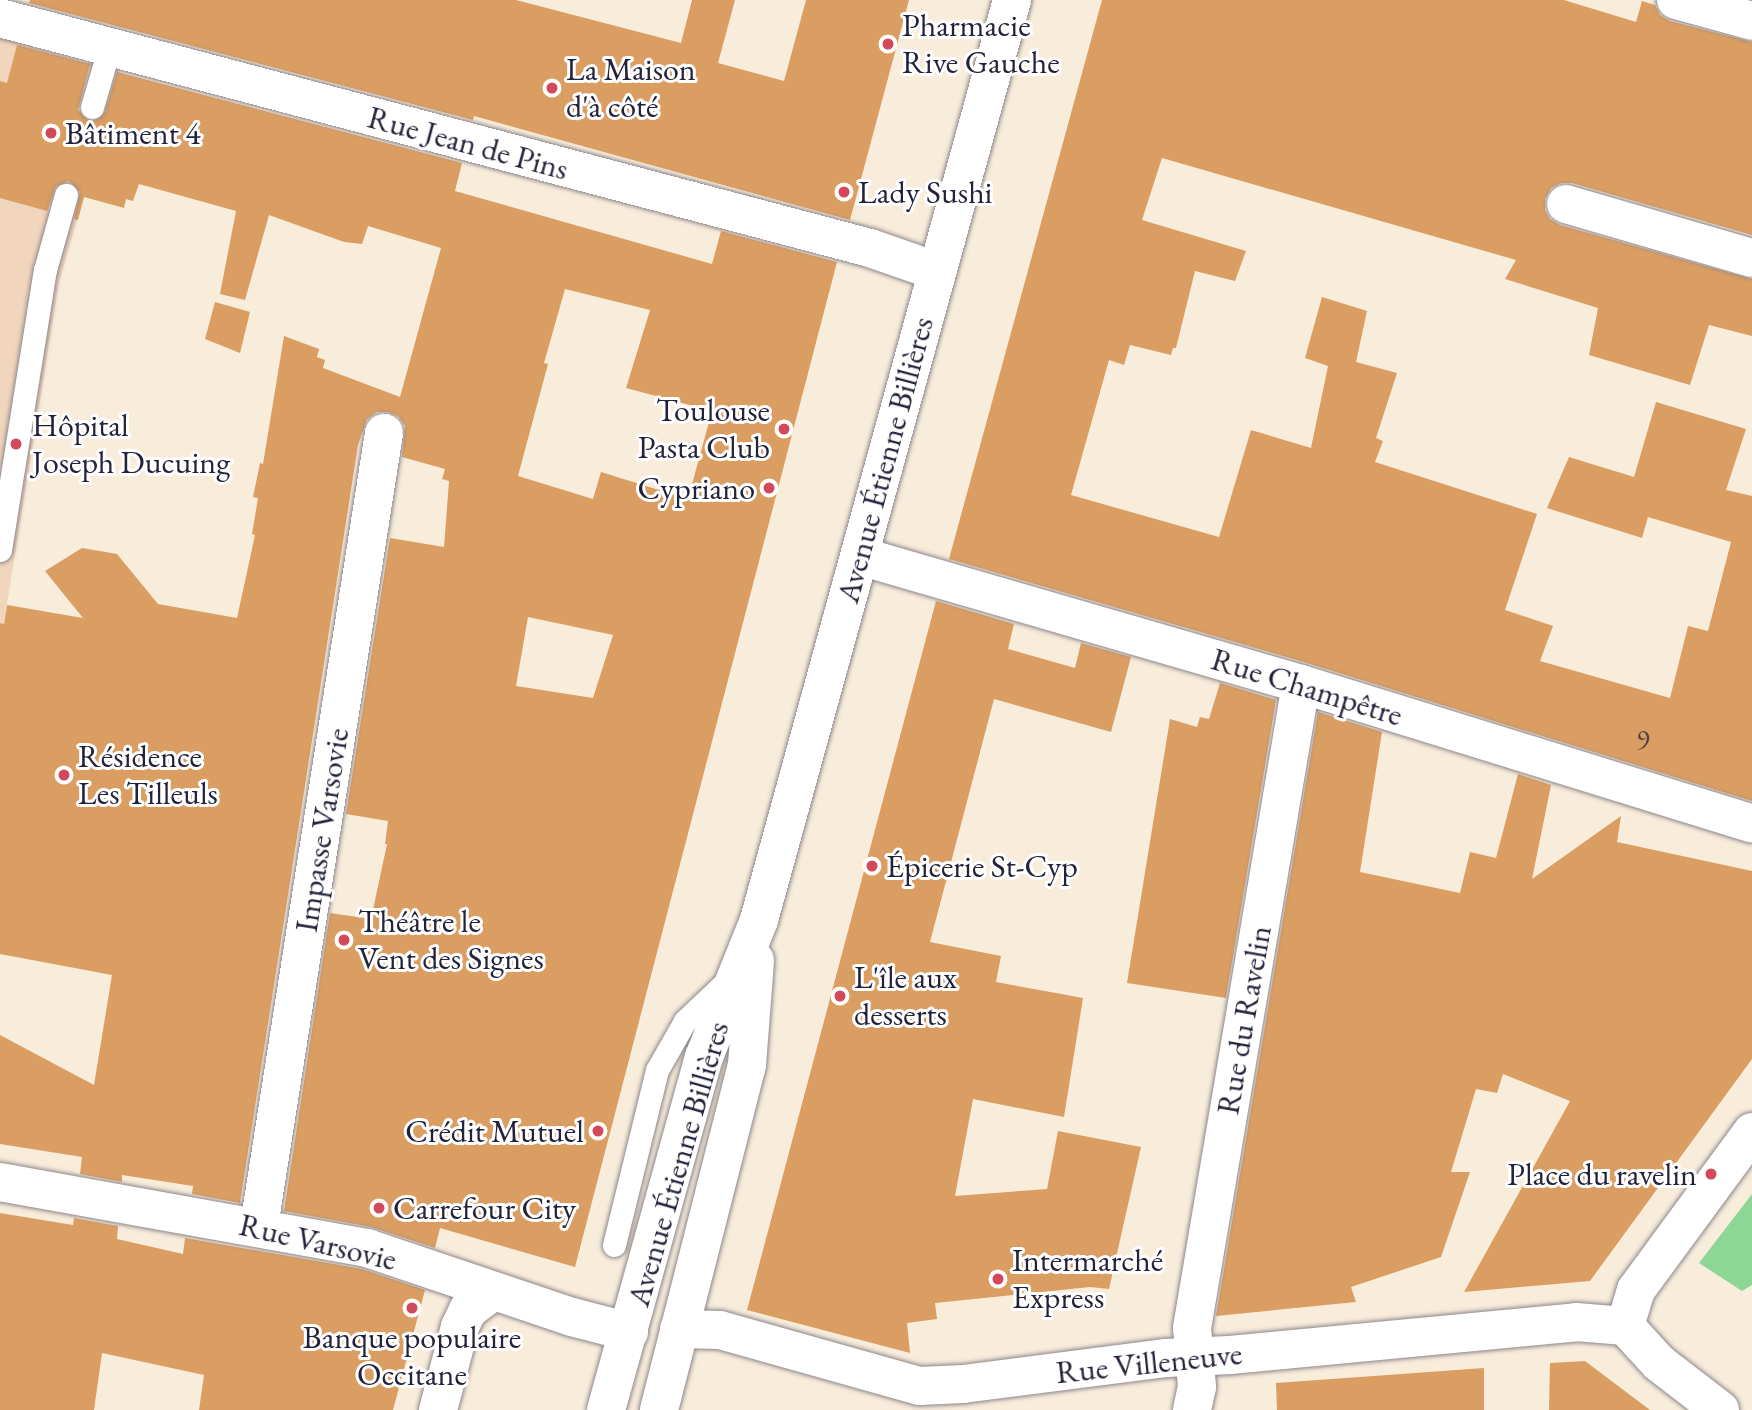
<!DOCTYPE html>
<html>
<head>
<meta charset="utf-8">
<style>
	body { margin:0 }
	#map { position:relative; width:1752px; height:1410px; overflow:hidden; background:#f8ecdb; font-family:"EB Garamond",serif }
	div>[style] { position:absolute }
	.built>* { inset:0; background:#f2d5bd }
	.green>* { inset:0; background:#8cd795 }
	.building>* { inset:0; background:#db9e62 }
	.roads { filter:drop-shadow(0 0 2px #8d878b) drop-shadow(0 0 2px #8d878b) }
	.service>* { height:23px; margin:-11.5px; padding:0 11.5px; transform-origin:11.5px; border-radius:11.5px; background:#fff }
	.minor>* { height:38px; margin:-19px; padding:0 19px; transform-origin:19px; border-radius:19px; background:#fff }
	.primary>* { height:38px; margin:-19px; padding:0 19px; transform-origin:19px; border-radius:19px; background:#fff }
	.dots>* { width:19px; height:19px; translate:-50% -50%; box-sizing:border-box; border:4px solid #fff; border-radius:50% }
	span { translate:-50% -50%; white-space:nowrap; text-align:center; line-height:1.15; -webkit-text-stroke:6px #fff; paint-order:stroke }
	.number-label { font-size:28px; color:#504145 }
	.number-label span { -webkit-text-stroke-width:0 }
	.poi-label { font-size:32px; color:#22223b }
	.left { translate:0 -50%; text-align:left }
	.right { translate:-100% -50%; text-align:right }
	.street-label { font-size:32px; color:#22223b }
</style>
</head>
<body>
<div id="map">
	<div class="built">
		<div style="clip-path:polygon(0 38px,120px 72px,59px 283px,0 647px)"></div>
	</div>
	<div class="green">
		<div style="clip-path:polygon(1752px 1194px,1752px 1285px,1742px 1291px,1699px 1263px)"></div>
	</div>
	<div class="building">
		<div style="clip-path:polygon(30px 0,516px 0,681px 43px,692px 0,735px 0,718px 63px,784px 81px,806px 0,909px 0,850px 220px,474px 116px,473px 120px,29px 3px)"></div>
		<div style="clip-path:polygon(1102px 0,1564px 0,1636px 22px,1642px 1px,1655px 5px,1660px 15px,1670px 21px,1752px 42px,1752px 235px,1572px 183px,1561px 183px,1551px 188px,1545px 199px,1545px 210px,1550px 219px,1560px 225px,1752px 279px,1752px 336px,1709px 325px,1690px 385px,1589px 355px,1598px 308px,1505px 279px,1516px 260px,1162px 158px,1142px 220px,1246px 251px,1235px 281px,1195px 271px,1176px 348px,1173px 348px,1171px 355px,1130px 345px,1124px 365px,1109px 360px,1071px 495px,1219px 537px,1251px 430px,1311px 448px,1328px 366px,1305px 358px,1322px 297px,1367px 311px,1356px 362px,1397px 373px,1376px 438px,1383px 441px,1375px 462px,1537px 514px,1505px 610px,1553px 626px,1540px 661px,1670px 698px,1688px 626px,1708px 631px,1731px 542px,1648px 517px,1642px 538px,1547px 508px,1569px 457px,1634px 477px,1656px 402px,1746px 429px,1726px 490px,1752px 496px,1752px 801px,1307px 663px,949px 559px)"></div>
		<div style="clip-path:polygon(evenodd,17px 45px,90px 64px,78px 110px,89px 121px,96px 120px,105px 112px,117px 72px,462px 163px,455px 191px,712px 264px,721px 231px,837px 262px,575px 1267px,440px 1228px,435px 1248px,371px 1227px,284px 1211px,330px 913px,371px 919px,387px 844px,385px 844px,388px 821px,346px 814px,390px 538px,444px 547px,449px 481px,442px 479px,445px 469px,402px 457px,405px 426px,398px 416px,388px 412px,377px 412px,367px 419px,358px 445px,240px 1203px,192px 1194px,193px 1186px,122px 1175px,122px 1182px,80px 1174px,82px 1157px,0 1144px,0 1035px,94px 1085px,112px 975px,0 954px,0 623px,4px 624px,7px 605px,83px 618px,45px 571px,82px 548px,117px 554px,158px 604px,237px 618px,255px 535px,252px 534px,258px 498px,253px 497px,260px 463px,263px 464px,284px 336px,319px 349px,317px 357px,325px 360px,323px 368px,400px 397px,441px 248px,368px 226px,362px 244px,344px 242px,269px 215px,245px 300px,220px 294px,236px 211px,139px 184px,133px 201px,126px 199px,124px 208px,84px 197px,78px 220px,74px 219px,80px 192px,69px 181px,56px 186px,47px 211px,0 198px,0 81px,7px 83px,17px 45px,565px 289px,650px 310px,626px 388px,712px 411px,688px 499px,601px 472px,593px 499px,518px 476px,548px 364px,544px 363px,565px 289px,17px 45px,528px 617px,613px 635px,593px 698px,516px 686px,528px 617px)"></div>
		<div style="clip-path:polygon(215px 302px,250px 312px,240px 353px,205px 339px)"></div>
		<div style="clip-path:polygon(936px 601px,1014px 624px,1008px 649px,1075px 668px,1081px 643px,1131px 657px,1111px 732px,994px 699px,930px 942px,1001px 956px,996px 982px,1083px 998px,1064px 1117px,973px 1099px,955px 1196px,1047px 1189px,1058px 1131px,1141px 1147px,1109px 1289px,1090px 1287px,935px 1303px,937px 1319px,907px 1323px,910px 1353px,747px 1310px)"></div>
		<div style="clip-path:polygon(1220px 683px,1276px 700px,1226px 998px,1127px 983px,1170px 719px,1197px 727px,1200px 717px,1209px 719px)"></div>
		<div style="clip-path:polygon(1318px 712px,1382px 732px,1360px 872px,1460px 893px,1470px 852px,1496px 858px,1518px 774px,1551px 785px,1532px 879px,1621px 816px,1617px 842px,1752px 871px,1752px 1059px,1590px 1281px,1464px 1292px,1570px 1101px,1503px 1074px,1497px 1093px,1476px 1089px,1451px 1172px,1470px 1172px,1441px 1257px,1351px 1287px,1356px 1302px,1216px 1316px)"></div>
		<div style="clip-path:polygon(0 1213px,73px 1225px,74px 1218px,118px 1226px,117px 1239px,183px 1254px,185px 1238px,362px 1269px,425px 1290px,393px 1410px,199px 1410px,204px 1375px,102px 1353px,94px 1410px,0 1410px)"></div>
		<div style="clip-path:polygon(1585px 1361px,1650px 1410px,1549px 1410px,1550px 1363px)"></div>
		<div style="clip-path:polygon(1484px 1368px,1484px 1410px,1277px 1410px,1276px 1383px)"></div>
	</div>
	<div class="roads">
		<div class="service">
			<div style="left:92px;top:107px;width:60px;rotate:-73.7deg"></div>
			<div style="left:0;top:550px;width:284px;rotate:-80.9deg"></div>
			<div style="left:45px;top:270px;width:78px;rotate:-74.4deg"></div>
			<div style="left:614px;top:1245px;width:180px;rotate:-76.2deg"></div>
			<div style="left:657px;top:1070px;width:56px;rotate:-60.3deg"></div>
			<div style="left:685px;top:1021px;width:57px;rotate:-43.6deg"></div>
		</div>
		<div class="minor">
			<div style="left:1676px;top:0;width:79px;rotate:15.4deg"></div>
			<div style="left:0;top:18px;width:900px;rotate:14.81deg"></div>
			<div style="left:870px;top:248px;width:70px;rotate:19.2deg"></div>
			<div style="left:1566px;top:204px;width:194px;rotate:16.2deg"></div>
			<div style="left:860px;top:556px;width:459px;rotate:16.2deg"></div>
			<div style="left:1301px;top:684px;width:472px;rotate:17.2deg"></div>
			<div style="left:0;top:1182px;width:373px;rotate:10.2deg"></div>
			<div style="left:367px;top:1248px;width:216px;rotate:18.6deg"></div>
			<div style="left:572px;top:1317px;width:59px;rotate:14.7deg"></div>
			<div style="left:259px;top:1226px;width:803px;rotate:-81.04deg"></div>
			<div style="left:679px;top:1329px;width:41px;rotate:1.4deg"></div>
			<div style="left:720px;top:1330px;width:207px;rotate:15.7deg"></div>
			<div style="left:919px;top:1386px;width:44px;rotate:-2.6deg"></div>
			<div style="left:963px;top:1384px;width:205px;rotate:-7.3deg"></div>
			<div style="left:1166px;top:1358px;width:64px;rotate:-2.7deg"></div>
			<div style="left:1230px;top:1355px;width:348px;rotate:-5.4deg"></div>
			<div style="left:1576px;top:1322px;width:49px;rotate:4.7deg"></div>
			<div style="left:438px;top:1410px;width:86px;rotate:-75.2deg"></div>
			<div style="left:460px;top:1327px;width:19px;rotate:-65deg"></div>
			<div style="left:468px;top:1310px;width:31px;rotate:-37deg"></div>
			<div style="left:1192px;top:1410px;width:24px;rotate:-78deg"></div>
			<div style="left:1197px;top:1387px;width:59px;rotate:-94.8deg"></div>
			<div style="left:1192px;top:1328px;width:653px;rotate:-80.39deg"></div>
			<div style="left:1720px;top:1410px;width:77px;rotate:-142.4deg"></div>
			<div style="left:1659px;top:1363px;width:50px;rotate:-132.6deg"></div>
			<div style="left:1625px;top:1326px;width:38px;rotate:-73deg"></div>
			<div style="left:1636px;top:1290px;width:196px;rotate:-53.7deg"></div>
		</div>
		<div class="primary">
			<div style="left:606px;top:1410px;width:366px;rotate:-74.5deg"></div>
			<div style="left:704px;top:1057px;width:148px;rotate:-68.1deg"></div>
			<div style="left:759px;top:920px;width:954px;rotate:-74.62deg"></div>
			<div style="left:659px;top:1410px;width:356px;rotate:-75.7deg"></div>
			<div style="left:747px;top:1065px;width:105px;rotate:-85.6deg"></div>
		</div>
	</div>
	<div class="dots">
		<div style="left:888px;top:44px;background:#d1495b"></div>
		<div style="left:552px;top:88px;background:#d1495b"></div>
		<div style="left:51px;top:133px;background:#d1495b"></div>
		<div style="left:844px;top:192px;background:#d1495b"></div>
		<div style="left:784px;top:429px;background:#d1495b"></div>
		<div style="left:16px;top:444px;background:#d1495b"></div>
		<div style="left:769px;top:488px;background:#d1495b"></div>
		<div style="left:64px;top:775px;background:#d1495b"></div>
		<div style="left:872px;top:866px;background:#d1495b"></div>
		<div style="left:344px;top:940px;background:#d1495b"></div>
		<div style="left:840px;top:996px;background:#d1495b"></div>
		<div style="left:598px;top:1131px;background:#d1495b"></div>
		<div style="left:1711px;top:1174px;background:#d1495b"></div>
		<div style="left:379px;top:1208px;background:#d1495b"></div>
		<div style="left:998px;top:1279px;background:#d1495b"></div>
		<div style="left:412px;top:1308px;background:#d1495b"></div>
	</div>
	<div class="number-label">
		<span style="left:1643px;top:739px">9</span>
	</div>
	<div class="poi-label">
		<span class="left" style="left:902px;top:44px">Pharmacie<br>Rive Gauche</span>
		<span class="left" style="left:566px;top:88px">La Maison<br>d'à côté</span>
		<span class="left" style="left:65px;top:133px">Bâtiment 4</span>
		<span class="left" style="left:858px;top:192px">Lady Sushi</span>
		<span class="right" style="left:770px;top:429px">Toulouse<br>Pasta Club</span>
		<span class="left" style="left:32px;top:444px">Hôpital<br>Joseph Ducuing</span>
		<span class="right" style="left:755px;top:488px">Cypriano</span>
		<span class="left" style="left:78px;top:775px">Résidence<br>Les Tilleuls</span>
		<span class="left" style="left:886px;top:866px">Épicerie St-Cyp</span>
		<span class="left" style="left:358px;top:940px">Théâtre le<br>Vent des Signes</span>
		<span class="left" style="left:854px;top:996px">L'île aux<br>desserts</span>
		<span class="right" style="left:584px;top:1131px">Crédit Mutuel</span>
		<span class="right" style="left:1697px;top:1174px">Place du ravelin</span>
		<span class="left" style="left:393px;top:1208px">Carrefour City</span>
		<span class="left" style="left:1012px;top:1279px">Intermarché<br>Express</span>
		<span style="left:412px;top:1356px">Banque populaire<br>Occitane</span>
	</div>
	<div class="street-label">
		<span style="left:468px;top:143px;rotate:15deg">Rue Jean de Pins</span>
		<span style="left:885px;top:460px;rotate:-75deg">Avenue Étienne Billières</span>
		<span style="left:1307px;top:687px;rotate:17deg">Rue Champêtre</span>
		<span style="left:322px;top:830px;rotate:-81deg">Impasse Varsovie</span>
		<span style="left:1244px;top:1020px;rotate:-80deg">Rue du Ravelin</span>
		<span style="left:678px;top:1164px;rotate:-74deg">Avenue Étienne Billières</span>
		<span style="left:318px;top:1242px;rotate:13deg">Rue Varsovie</span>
		<span style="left:1149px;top:1363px;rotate:-6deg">Rue Villeneuve</span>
	</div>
</div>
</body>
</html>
